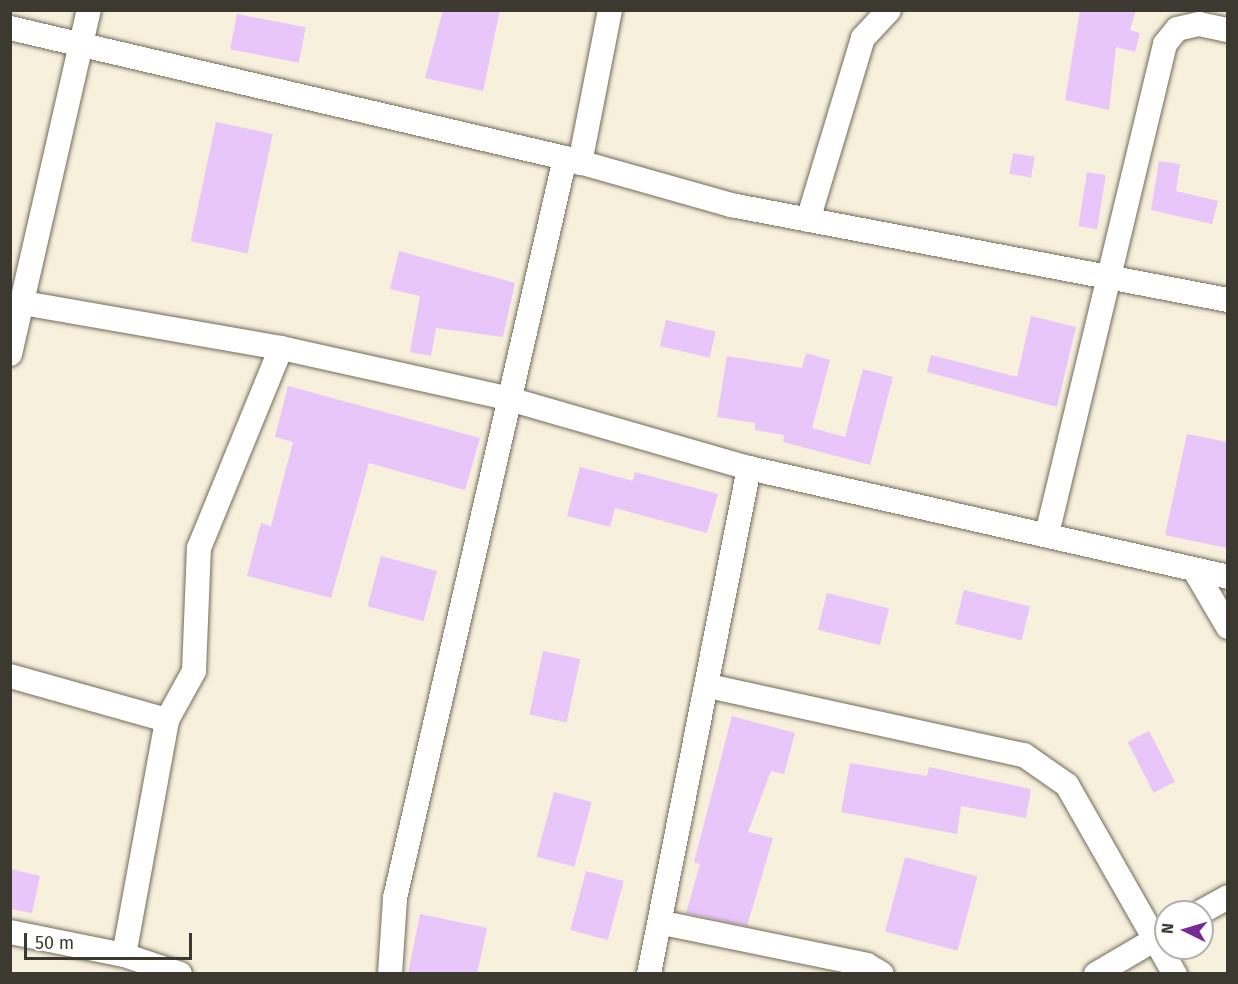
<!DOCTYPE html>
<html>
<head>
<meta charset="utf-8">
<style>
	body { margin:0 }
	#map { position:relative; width:1238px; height:984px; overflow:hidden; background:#f7f0dc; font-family:"Fira Sans",sans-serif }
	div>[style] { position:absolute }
	.building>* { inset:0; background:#e8c6fa; transform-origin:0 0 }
	.roads { filter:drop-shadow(0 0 2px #716b5a) drop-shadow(0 0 2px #716b5a) }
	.minor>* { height:24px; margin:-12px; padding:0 12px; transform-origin:12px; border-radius:12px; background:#fff }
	span { translate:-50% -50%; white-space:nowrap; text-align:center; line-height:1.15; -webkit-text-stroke:4.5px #fff; paint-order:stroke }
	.frame { position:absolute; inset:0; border:12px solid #3c3931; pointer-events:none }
	.north { position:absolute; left:1154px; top:900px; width:60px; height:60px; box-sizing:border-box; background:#fff; border:2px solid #b1b0ad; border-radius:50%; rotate:275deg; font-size:16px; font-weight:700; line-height:24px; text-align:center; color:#3c3931 }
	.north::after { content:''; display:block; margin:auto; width:21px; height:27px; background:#77299a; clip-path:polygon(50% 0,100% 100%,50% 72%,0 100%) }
	.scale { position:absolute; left:24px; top:933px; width:168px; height:27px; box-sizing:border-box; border:3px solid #3c3931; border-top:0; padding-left:8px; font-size:18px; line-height:21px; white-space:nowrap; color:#3c3931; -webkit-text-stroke:4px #fff; paint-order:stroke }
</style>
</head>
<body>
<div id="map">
	<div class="building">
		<div style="clip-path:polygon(443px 10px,500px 10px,483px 91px,425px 78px)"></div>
		<div style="clip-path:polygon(1080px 10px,1136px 10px,1130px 30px,1140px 33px,1135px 52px,1116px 47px,1109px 110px,1065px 100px)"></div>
		<div style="left:237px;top:14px;width:70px;height:36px;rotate:11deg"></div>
		<div style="left:216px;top:122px;width:58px;height:122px;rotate:12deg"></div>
		<div style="left:1013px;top:153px;width:22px;height:21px;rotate:10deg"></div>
		<div style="clip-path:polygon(1159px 161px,1180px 164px,1176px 191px,1218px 201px,1212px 224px,1151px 210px)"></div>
		<div style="left:1087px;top:172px;width:19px;height:55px;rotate:9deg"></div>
		<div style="clip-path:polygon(399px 251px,515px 283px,503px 337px,436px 328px,431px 356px,410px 352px,420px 296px,390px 289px)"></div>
		<div style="clip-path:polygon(1031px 316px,1076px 327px,1057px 407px,927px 372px,931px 355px,1017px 377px)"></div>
		<div style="left:666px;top:320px;width:51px;height:27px;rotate:13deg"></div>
		<div style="clip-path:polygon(806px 353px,830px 360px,812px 428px,845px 437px,863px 369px,893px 377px,870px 465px,783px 442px,784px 435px,755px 430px,755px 423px,717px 417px,727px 356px,802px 368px)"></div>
		<div style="clip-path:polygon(288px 386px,480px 438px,465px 490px,369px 463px,331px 598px,247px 576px,261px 523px,271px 526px,293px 442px,275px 437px)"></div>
		<div style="clip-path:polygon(1187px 434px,1227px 442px,1227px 548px,1165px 535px)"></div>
		<div style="clip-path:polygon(580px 467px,633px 481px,635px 472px,718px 494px,707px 533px,615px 508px,610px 527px,567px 516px)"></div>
		<div style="left:381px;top:556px;width:58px;height:52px;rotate:15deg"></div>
		<div style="left:964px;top:590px;width:68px;height:35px;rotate:14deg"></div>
		<div style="left:827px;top:593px;width:64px;height:38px;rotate:14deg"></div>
		<div style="left:543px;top:651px;width:38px;height:65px;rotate:12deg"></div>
		<div style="clip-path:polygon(732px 716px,795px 733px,784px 774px,771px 771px,748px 832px,773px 838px,747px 926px,686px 913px,700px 864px,694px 862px)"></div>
		<div style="left:1149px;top:731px;width:57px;height:24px;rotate:63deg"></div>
		<div style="clip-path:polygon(850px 763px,927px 776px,929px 767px,1031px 789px,1026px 818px,961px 806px,957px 834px,841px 812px)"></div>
		<div style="left:554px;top:792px;width:39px;height:67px;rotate:15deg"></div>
		<div style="left:905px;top:857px;width:75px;height:77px;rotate:15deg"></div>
		<div style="clip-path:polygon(10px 869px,40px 876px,32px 913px,10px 909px)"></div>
		<div style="left:586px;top:871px;width:39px;height:61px;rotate:15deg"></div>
		<div style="clip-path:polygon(420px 914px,487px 928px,477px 974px,408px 974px)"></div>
	</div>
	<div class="roads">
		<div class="minor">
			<div style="left:10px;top:28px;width:570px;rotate:13.18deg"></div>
			<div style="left:565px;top:158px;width:173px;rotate:15.8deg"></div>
			<div style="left:731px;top:205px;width:506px;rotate:10.82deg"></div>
			<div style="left:580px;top:163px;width:156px;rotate:-78.9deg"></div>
			<div style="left:808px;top:220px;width:190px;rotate:-73.2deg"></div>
			<div style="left:863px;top:38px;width:38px;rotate:-47deg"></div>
			<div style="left:23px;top:303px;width:262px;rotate:9.9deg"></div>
			<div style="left:281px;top:348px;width:230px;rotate:12.5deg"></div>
			<div style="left:506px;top:398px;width:253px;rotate:16.1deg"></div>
			<div style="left:749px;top:468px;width:491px;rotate:12.8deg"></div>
			<div style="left:10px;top:354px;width:353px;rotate:-77.1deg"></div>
			<div style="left:1047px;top:534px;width:504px;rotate:-76.46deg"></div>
			<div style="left:1165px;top:44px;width:19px;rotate:-51deg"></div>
			<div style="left:1177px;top:29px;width:23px;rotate:-13deg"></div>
			<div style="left:1199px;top:24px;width:30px;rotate:12deg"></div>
			<div style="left:1195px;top:571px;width:65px;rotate:59.5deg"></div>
			<div style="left:10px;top:676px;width:163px;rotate:15.7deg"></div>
			<div style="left:709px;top:686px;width:322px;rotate:12.4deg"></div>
			<div style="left:1024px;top:755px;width:52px;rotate:34.9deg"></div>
			<div style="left:1067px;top:785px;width:218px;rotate:60.3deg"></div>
			<div style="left:1201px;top:912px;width:31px;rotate:-29deg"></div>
			<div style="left:663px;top:923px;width:208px;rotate:11.6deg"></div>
			<div style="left:867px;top:965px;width:17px;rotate:31deg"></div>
			<div style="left:10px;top:932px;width:116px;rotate:11.4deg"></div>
			<div style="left:124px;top:955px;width:59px;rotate:18.7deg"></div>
			<div style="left:124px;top:955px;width:239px;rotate:-79.6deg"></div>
			<div style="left:167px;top:720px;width:56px;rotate:-61.1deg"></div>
			<div style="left:194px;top:671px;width:123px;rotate:-87.7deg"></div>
			<div style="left:199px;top:548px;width:216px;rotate:-67.7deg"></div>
			<div style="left:390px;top:974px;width:76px;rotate:-86.2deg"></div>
			<div style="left:395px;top:898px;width:759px;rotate:-77.06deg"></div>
			<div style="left:649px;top:974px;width:516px;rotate:-78.82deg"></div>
			<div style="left:1096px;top:974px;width:81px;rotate:-30.4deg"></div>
		</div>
	</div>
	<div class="frame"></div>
	<div class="north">N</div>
	<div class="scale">50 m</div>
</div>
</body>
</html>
